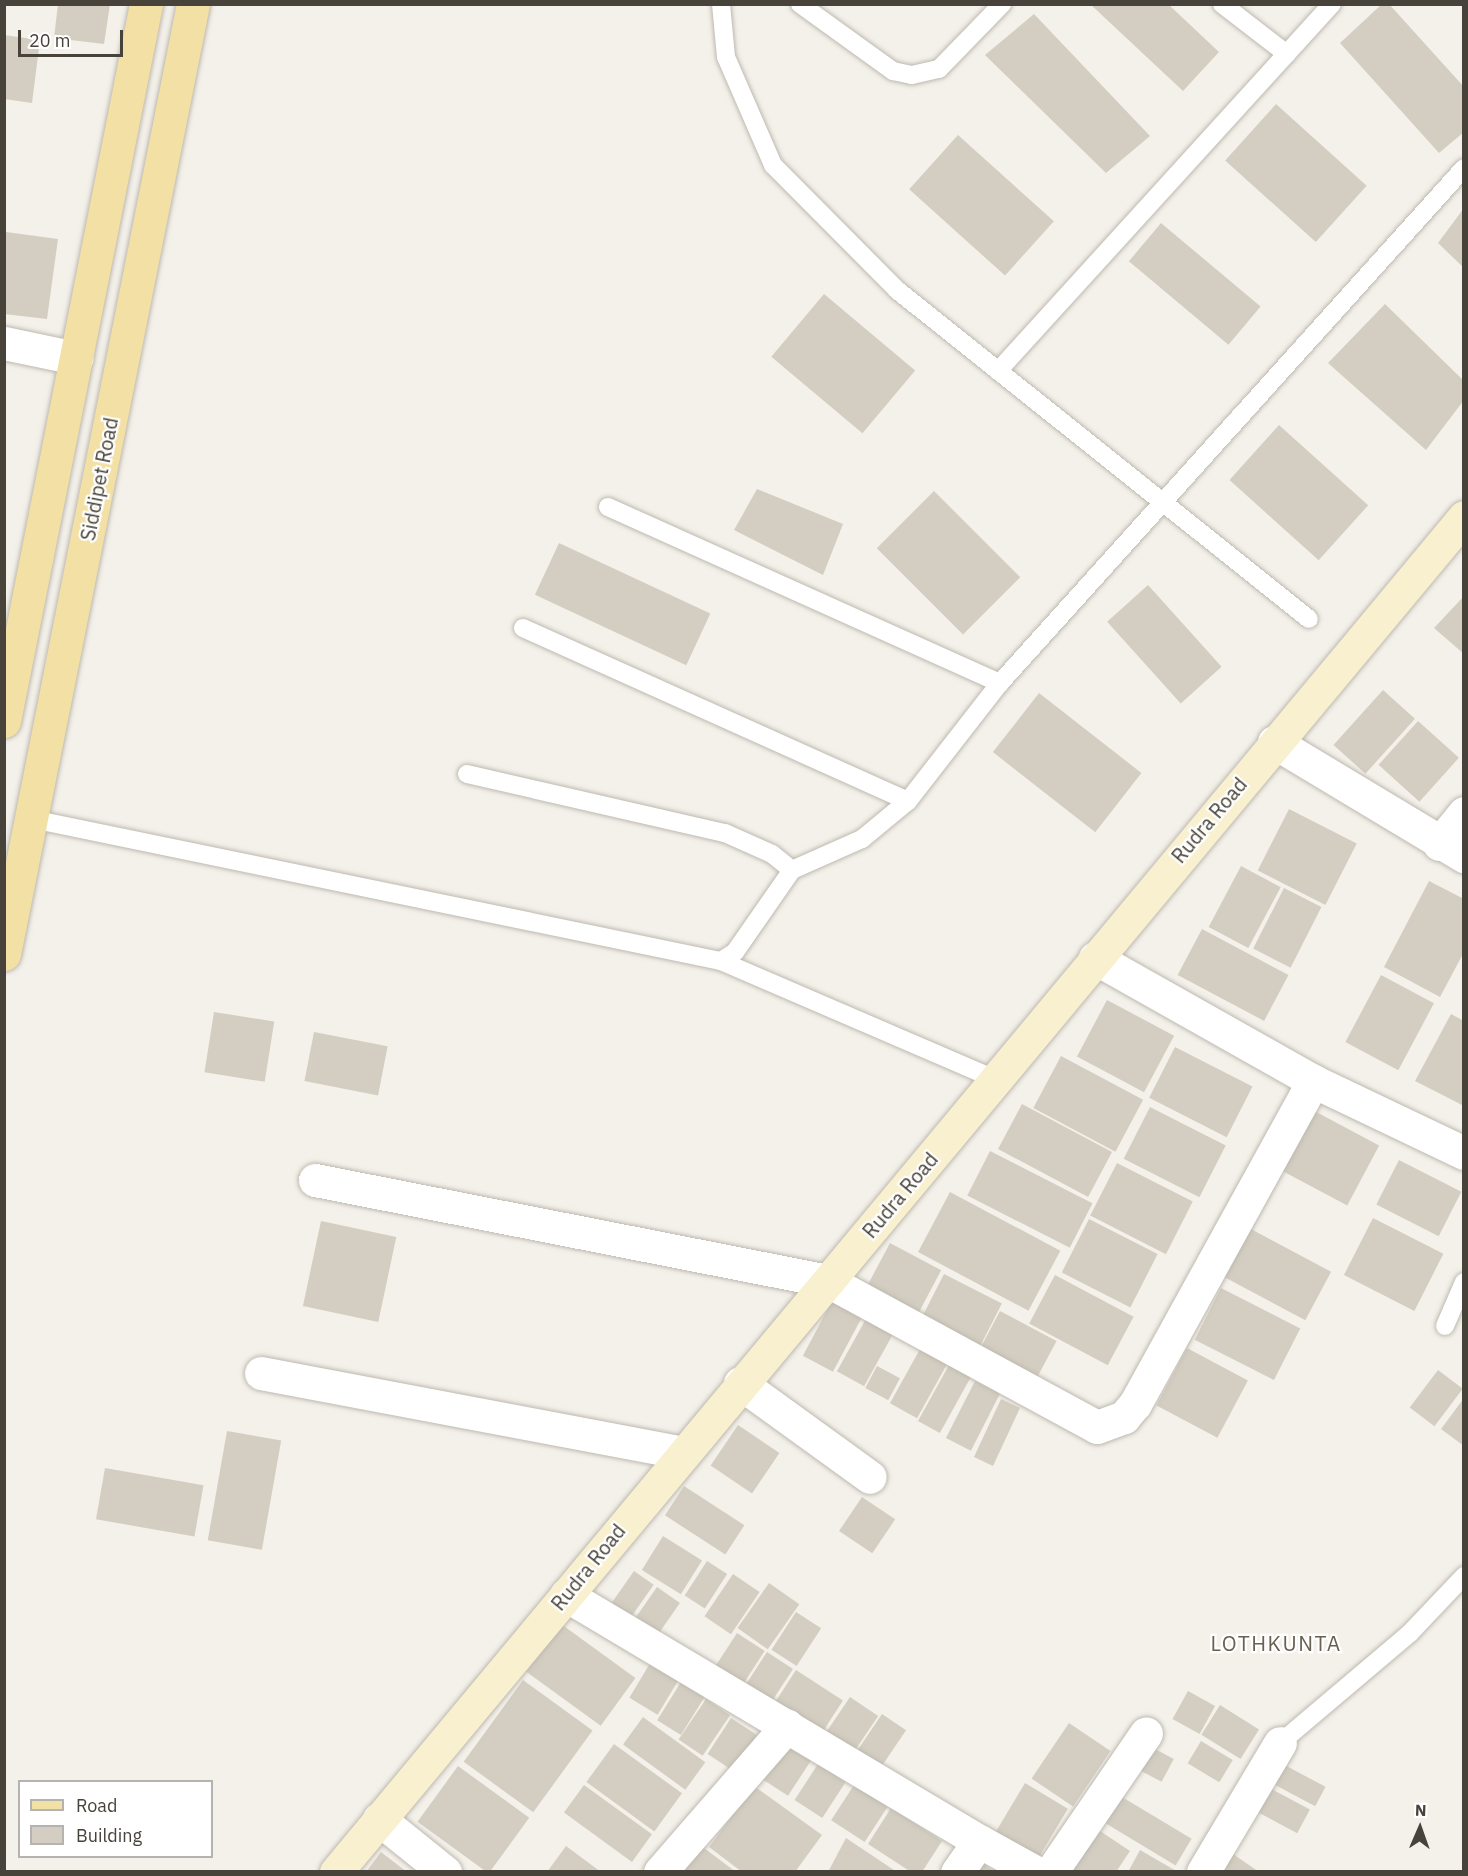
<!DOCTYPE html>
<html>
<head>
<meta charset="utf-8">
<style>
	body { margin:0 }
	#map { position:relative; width:1468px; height:1876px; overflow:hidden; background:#f4f1eb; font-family:"IBM Plex Sans",sans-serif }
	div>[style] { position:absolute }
	.building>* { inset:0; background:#d4cec2; transform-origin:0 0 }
	.roads { filter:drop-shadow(0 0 2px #beb9af) drop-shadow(0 0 2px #beb9af) }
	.lane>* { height:18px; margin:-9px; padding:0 9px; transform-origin:9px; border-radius:9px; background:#fff }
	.street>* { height:33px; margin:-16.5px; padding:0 16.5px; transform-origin:16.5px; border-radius:16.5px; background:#fff }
	.secondary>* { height:33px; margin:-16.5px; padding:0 16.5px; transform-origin:16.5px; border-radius:16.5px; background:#f9f0d0 }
	.primary>* { height:33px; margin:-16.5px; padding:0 16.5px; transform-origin:16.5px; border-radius:16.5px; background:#f3e0a5 }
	span { translate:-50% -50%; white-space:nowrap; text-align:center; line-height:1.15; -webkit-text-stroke:4.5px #fff; paint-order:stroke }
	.street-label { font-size:20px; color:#47423a }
	.neighbourhood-label { font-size:21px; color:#696152; letter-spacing:1.5px }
	.frame { position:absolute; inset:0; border:6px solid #47423a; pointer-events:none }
	.legend { position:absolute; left:18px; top:1780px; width:195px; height:78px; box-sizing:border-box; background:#fff; border:2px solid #b5b3b0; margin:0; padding:8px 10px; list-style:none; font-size:18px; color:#47423a }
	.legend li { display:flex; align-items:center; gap:12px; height:30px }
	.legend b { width:30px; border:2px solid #b5b3b0 }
	.north { position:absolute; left:1390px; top:1798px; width:60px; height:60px; -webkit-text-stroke:4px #fff; paint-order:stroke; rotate:2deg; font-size:16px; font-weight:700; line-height:24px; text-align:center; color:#47423a }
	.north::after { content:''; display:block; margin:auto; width:21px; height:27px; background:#47423a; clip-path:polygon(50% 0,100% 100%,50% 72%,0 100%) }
	.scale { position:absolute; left:18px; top:30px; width:105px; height:27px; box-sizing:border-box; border:3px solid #47423a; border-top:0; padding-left:8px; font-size:18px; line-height:21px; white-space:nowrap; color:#47423a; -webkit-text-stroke:4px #fff; paint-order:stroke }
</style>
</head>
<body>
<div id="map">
	<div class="building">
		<div style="clip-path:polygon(58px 4px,110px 4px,104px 44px,54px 38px)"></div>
		<div style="clip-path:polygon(1090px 4px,1168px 4px,1219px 52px,1183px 91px)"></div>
		<div style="clip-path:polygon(1382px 4px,1389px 4px,1464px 87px,1464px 132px,1439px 153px,1340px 43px)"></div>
		<div style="clip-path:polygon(1034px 14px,1150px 136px,1106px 173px,985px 55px)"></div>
		<div style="clip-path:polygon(4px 35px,40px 40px,32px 103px,4px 99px)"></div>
		<div style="left:1276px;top:104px;width:122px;height:76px;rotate:42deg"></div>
		<div style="left:958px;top:135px;width:129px;height:73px;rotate:42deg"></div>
		<div style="clip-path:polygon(1464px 208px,1464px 268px,1438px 243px)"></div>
		<div style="left:1161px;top:223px;width:130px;height:50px;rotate:40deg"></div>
		<div style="clip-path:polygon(6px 232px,58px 239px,47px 319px,4px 314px)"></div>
		<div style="left:824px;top:294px;width:119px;height:82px;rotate:40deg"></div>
		<div style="clip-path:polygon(1385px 304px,1464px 381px,1464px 400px,1426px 450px,1328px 363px)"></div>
		<div style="left:1279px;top:425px;width:120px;height:74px;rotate:42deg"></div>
		<div style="clip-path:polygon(757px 489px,843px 524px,823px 575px,734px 530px)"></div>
		<div style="left:934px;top:491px;width:122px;height:81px;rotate:45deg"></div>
		<div style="left:559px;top:543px;width:167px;height:57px;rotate:25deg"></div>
		<div style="left:1148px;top:585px;width:110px;height:55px;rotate:48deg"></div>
		<div style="clip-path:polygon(1464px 596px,1464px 654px,1434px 628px)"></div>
		<div style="left:1383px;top:690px;width:43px;height:74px;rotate:42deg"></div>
		<div style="left:1039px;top:693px;width:130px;height:75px;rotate:38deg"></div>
		<div style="left:1418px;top:721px;width:55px;height:59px;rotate:42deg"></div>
		<div style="left:1289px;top:809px;width:76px;height:69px;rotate:27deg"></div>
		<div style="left:1241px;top:866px;width:45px;height:69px;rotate:28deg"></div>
		<div style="clip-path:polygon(1429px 881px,1464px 899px,1464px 952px,1440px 997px,1384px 967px)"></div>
		<div style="left:1284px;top:888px;width:42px;height:68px;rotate:27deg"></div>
		<div style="left:1202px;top:929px;width:98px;height:52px;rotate:28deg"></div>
		<div style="left:1381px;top:975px;width:60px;height:76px;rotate:28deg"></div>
		<div style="left:1107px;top:1000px;width:76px;height:64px;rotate:28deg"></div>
		<div style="left:214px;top:1012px;width:61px;height:61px;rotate:9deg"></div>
		<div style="clip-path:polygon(1451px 1014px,1464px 1021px,1464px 1106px,1415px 1081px)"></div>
		<div style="left:314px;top:1032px;width:75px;height:50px;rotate:11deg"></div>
		<div style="left:1175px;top:1047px;width:87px;height:57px;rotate:27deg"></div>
		<div style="left:1061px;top:1056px;width:93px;height:59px;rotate:28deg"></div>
		<div style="left:1022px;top:1104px;width:102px;height:51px;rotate:28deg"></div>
		<div style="left:1305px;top:1106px;width:84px;height:68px;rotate:28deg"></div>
		<div style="left:1150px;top:1107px;width:85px;height:58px;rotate:27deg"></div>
		<div style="left:990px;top:1151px;width:115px;height:50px;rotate:27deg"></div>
		<div style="left:1399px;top:1160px;width:70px;height:50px;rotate:27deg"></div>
		<div style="left:1117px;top:1163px;width:85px;height:59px;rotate:27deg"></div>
		<div style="left:950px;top:1192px;width:125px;height:68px;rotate:28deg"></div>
		<div style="left:1373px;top:1218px;width:79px;height:64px;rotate:27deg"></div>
		<div style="left:1089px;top:1219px;width:77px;height:60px;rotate:27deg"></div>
		<div style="left:321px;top:1221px;width:77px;height:87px;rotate:12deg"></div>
		<div style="left:1249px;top:1228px;width:93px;height:55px;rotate:28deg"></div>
		<div style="left:890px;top:1243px;width:58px;height:55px;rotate:28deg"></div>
		<div style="left:944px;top:1274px;width:65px;height:55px;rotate:27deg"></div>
		<div style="left:1055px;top:1275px;width:89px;height:55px;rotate:28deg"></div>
		<div style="left:1221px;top:1288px;width:89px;height:58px;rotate:27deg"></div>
		<div style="left:832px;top:1301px;width:34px;height:62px;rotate:28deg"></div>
		<div style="left:1000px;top:1311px;width:64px;height:49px;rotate:28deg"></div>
		<div style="left:867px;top:1317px;width:31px;height:62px;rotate:29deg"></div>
		<div style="left:1187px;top:1348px;width:69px;height:65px;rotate:28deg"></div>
		<div style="left:920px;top:1349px;width:31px;height:62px;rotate:29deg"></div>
		<div style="left:949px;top:1365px;width:25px;height:64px;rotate:29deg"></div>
		<div style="left:877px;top:1366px;width:26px;height:25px;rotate:28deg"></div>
		<div style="left:1438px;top:1370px;width:31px;height:47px;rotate:37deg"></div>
		<div style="left:975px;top:1381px;width:28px;height:64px;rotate:27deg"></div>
		<div style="clip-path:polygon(1464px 1398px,1464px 1446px,1441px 1429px)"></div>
		<div style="left:1001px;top:1399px;width:21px;height:64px;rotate:25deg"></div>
		<div style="left:738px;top:1425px;width:50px;height:49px;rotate:34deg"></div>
		<div style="left:227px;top:1431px;width:55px;height:111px;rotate:10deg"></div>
		<div style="left:105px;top:1468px;width:100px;height:52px;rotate:10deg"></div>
		<div style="left:684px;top:1486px;width:72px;height:35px;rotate:33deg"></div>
		<div style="left:862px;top:1497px;width:40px;height:41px;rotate:34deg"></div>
		<div style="left:663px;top:1536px;width:46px;height:40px;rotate:32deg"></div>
		<div style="left:707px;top:1561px;width:24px;height:41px;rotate:33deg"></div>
		<div style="left:634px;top:1571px;width:24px;height:47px;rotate:35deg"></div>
		<div style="left:733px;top:1574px;width:32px;height:51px;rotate:34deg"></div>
		<div style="left:769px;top:1583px;width:37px;height:55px;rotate:35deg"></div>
		<div style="left:657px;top:1587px;width:28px;height:42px;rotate:35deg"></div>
		<div style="left:796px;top:1612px;width:30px;height:45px;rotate:33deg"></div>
		<div style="left:561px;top:1624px;width:92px;height:59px;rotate:36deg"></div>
		<div style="left:737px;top:1633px;width:33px;height:48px;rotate:33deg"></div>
		<div style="left:767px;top:1652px;width:31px;height:45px;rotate:33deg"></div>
		<div style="left:652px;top:1660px;width:33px;height:44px;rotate:31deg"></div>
		<div style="left:796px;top:1670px;width:56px;height:41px;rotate:33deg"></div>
		<div style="left:523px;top:1680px;width:86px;height:101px;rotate:36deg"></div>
		<div style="left:681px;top:1682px;width:28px;height:45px;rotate:32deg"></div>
		<div style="left:1188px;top:1691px;width:31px;height:32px;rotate:29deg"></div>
		<div style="left:850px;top:1697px;width:34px;height:47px;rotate:34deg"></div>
		<div style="left:706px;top:1699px;width:29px;height:49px;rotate:34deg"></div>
		<div style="left:1220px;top:1705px;width:46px;height:35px;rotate:32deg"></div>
		<div style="left:882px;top:1714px;width:29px;height:49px;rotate:34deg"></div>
		<div style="left:643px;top:1717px;width:77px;height:34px;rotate:36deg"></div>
		<div style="left:731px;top:1718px;width:31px;height:43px;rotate:33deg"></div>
		<div style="left:1069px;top:1723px;width:50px;height:67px;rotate:34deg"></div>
		<div style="left:1201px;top:1741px;width:37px;height:26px;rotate:31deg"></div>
		<div style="left:786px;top:1742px;width:31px;height:44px;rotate:33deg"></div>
		<div style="left:1142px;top:1742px;width:36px;height:26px;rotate:28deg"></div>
		<div style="left:614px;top:1744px;width:84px;height:47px;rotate:36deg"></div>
		<div style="left:1277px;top:1761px;width:55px;height:22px;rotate:28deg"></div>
		<div style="left:818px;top:1764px;width:33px;height:43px;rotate:33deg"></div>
		<div style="left:458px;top:1766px;width:88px;height:69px;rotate:36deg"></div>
		<div style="left:1025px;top:1783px;width:50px;height:62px;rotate:31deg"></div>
		<div style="left:584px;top:1785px;width:84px;height:34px;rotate:36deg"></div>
		<div style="left:854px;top:1785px;width:40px;height:42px;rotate:33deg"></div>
		<div style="left:1264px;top:1785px;width:52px;height:27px;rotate:28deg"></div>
		<div style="clip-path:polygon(754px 1786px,822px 1835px,795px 1872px,742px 1872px,709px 1847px)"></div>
		<div style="left:1117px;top:1794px;width:87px;height:31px;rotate:31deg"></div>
		<div style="clip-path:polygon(891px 1808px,942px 1841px,922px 1872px,911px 1872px,868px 1844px)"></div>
		<div style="clip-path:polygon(1094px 1827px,1130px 1851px,1116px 1872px,1063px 1872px)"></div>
		<div style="clip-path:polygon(846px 1838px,897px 1872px,828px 1872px)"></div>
		<div style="clip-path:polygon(696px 1842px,736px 1872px,674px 1872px)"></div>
		<div style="clip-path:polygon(566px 1846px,601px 1872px,547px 1872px)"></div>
		<div style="clip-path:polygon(1223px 1847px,1259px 1872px,1219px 1872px)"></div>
		<div style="clip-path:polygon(1140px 1850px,1178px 1872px,1128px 1872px)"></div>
		<div style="clip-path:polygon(381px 1852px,407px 1872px,366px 1872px)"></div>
		<div style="clip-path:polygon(983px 1864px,995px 1872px,977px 1872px)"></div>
	</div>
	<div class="roads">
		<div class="lane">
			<div style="left:721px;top:4px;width:53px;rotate:84.6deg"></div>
			<div style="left:726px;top:57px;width:118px;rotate:66.5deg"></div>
			<div style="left:773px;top:165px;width:176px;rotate:45.2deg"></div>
			<div style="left:897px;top:290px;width:527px;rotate:38.61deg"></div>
			<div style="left:800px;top:4px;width:115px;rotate:35.8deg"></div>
			<div style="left:893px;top:71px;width:19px;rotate:12deg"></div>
			<div style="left:912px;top:75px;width:28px;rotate:-13deg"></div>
			<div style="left:939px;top:69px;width:91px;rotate:-45.9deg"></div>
			<div style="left:1222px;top:4px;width:82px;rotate:37.6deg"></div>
			<div style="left:998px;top:371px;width:496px;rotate:-47.7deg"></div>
			<div style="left:608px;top:507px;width:430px;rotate:24.2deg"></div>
			<div style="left:523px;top:628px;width:422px;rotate:24.2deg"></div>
			<div style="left:467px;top:774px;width:265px;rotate:12.9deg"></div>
			<div style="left:725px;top:833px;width:51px;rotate:24.1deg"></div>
			<div style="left:772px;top:854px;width:26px;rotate:39deg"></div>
			<div style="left:32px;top:819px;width:703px;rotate:11.65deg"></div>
			<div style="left:721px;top:961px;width:17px;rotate:-33deg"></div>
			<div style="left:735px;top:952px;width:100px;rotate:-55.2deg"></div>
			<div style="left:792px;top:870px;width:77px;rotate:-23.9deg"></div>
			<div style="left:862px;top:839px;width:60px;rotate:-39.6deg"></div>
			<div style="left:908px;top:801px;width:150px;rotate:-52.1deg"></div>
			<div style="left:1000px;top:683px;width:693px;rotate:-47.98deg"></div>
			<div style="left:721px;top:961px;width:298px;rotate:23.3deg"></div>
			<div style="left:1445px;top:1326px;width:48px;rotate:-66.6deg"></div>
			<div style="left:1280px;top:1743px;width:170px;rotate:-40.2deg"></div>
			<div style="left:1410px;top:1633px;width:79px;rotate:-46.5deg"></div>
		</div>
		<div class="street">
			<div style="left:4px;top:343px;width:74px;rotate:11.8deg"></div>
			<div style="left:1274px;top:742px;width:222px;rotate:31deg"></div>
			<div style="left:1439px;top:844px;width:40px;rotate:-51deg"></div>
			<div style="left:1095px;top:958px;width:250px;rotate:29.4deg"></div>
			<div style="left:1313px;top:1081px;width:167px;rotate:25.5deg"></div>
			<div style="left:315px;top:1180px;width:523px;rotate:11.14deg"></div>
			<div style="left:828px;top:1281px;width:306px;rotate:28.5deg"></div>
			<div style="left:1097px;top:1427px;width:29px;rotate:-20deg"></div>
			<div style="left:1124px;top:1417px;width:17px;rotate:-50deg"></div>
			<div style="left:1135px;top:1404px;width:369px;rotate:-61.1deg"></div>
			<div style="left:261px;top:1373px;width:427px;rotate:10.7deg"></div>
			<div style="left:740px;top:1383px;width:160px;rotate:35.9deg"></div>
			<div style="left:566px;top:1595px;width:481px;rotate:30.8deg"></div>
			<div style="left:979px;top:1841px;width:38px;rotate:125deg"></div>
			<div style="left:379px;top:1819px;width:85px;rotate:38.8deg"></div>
			<div style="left:979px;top:1841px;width:64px;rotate:29deg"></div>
			<div style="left:660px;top:1872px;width:194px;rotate:-49deg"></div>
			<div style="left:1051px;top:1872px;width:168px;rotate:-55.6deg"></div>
			<div style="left:1203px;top:1872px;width:150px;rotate:-59.2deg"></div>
		</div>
		<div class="secondary">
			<div style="left:336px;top:1872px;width:1763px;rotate:-50.22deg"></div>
		</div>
		<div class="primary">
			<div style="left:4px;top:721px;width:731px;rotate:-78.8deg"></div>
			<div style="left:4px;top:954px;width:969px;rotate:-78.75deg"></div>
		</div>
	</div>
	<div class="street-label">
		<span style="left:99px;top:479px;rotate:-79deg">Siddipet Road</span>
		<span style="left:1209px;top:820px;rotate:-50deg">Rudra Road</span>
		<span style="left:900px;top:1195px;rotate:-50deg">Rudra Road</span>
		<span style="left:588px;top:1567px;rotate:-51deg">Rudra Road</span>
	</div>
	<div class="neighbourhood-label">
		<span style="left:1276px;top:1643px">LOTHKUNTA</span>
	</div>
	<div class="frame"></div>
	<ul class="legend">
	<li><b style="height:8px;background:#f3e0a5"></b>Road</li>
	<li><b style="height:16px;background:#d4cec2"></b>Building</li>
	</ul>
	<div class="north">N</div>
	<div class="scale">20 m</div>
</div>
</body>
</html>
